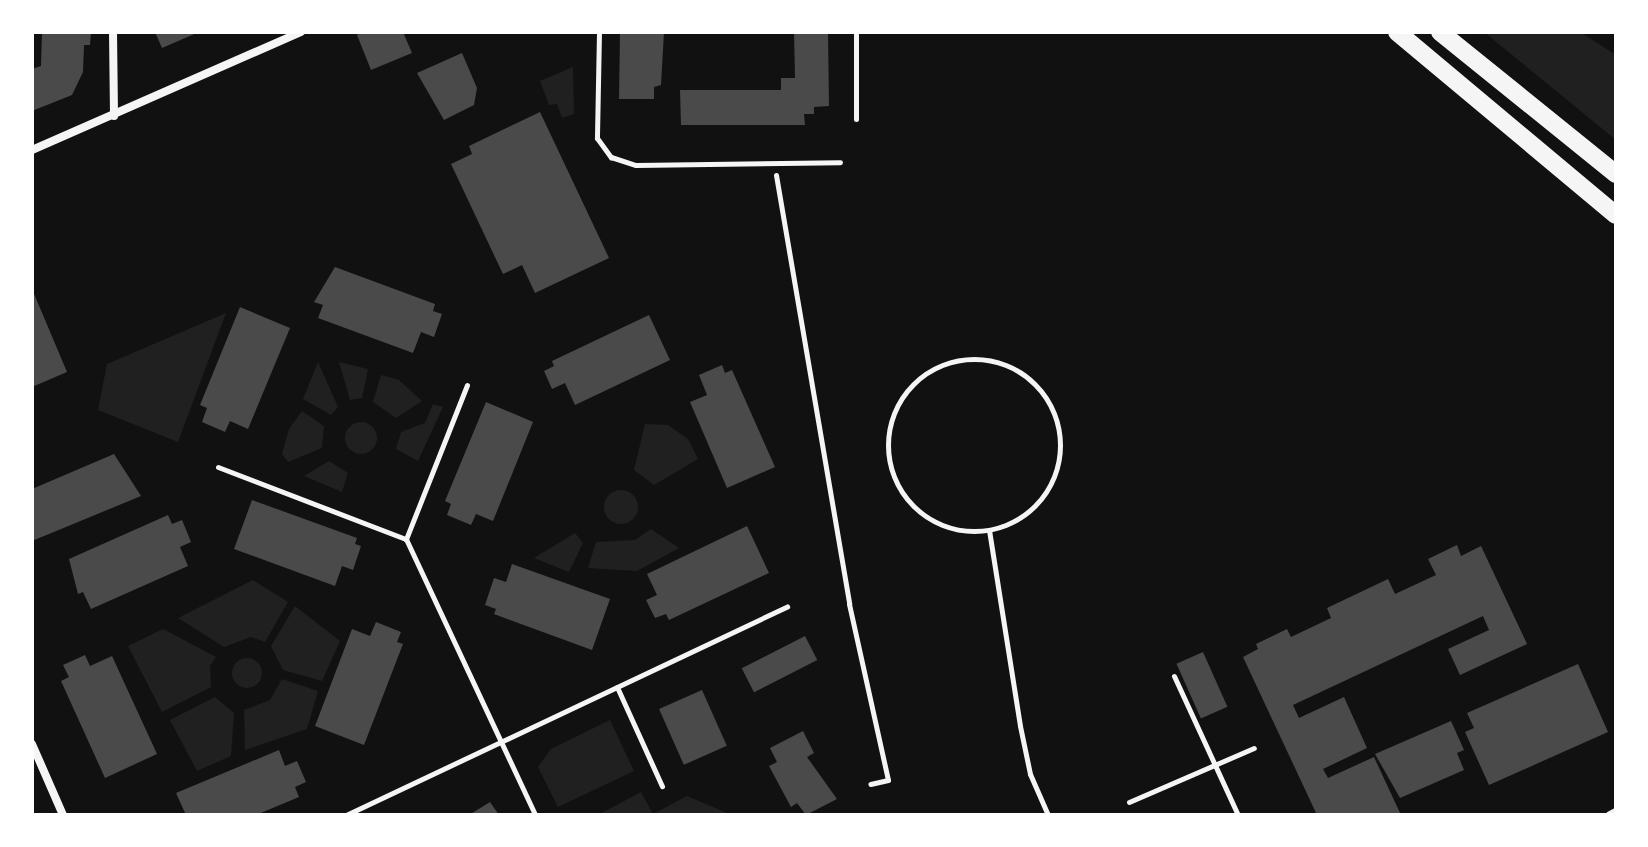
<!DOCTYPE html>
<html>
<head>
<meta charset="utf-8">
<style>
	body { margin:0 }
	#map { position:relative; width:1648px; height:847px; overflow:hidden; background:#111; font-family:"Archivo Narrow",sans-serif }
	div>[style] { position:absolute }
	.green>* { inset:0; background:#202020 }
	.round { border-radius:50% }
	.building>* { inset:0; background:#4a4a4a; transform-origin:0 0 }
	.path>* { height:5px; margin:-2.5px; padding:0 2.5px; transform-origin:2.5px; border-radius:2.5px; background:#f5f5f5 }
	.path>.ring { margin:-2.5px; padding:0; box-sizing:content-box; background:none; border:5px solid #f5f5f5; border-radius:50% }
	.service>* { height:5px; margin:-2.5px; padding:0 2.5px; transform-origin:2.5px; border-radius:2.5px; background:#f5f5f5 }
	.minor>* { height:8px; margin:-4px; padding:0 4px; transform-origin:4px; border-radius:4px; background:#f5f5f5 }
	.trunk>* { height:18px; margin:-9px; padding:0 9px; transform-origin:9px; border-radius:9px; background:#f5f5f5 }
	span { translate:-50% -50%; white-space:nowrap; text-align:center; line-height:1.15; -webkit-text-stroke:6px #fff; paint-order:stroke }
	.frame { position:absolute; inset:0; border:34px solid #fff; pointer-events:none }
</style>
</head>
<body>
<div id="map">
	<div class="green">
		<div style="clip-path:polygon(1484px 32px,1580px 32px,1616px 55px,1616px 140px)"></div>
		<div style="clip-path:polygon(573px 67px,574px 114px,562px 118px,557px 104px,549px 105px,540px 81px)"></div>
		<div style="clip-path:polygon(226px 313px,178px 442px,98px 410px,107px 364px)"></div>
		<div style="clip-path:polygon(318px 362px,338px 407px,331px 415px,303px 399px)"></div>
		<div style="clip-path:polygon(339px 362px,368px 369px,362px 398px,350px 400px)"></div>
		<div style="clip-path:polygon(381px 375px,399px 380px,422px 401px,396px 418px,373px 402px)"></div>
		<div style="clip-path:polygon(433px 404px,443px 407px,418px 461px,396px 449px,401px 432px,425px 423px)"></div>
		<div style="clip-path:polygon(302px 411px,324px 426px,322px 448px,288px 462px,282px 454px,289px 429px)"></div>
		<div class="round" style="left:345px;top:422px;width:32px;height:32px"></div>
		<div style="clip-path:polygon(645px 424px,668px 425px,688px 439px,698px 459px,654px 485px,634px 470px)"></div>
		<div style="clip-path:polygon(329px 461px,348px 473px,342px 492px,304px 476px)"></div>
		<div class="round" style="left:604px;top:490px;width:34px;height:34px"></div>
		<div style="clip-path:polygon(651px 529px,679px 548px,637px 571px,588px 568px,596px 542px,635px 540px)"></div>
		<div style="clip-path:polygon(575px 533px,583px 543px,569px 572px,534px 558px)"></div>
		<div style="clip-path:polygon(253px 580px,288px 602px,265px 642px,251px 637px,224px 647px,178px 618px)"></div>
		<div style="clip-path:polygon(295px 606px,340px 641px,322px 681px,283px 670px,271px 646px)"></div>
		<div style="clip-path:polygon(163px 629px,216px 657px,210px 666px,211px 687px,162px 712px,128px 646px)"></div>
		<div class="round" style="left:232px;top:658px;width:30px;height:30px"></div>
		<div style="clip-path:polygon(282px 679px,318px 691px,307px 729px,245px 750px,244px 710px,270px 700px)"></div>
		<div style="clip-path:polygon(215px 697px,234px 713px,231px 756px,197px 771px,170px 720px)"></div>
		<div style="clip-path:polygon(610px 720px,634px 771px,558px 807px,538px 767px,551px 749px)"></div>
		<div style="clip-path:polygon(641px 792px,653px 814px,687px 796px,732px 815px,598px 815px)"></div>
	</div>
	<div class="building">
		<div style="clip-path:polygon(42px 32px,91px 32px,90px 45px,84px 45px,83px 72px,72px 95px,32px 111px,32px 69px,41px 66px)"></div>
		<div style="clip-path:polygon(155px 32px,199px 32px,162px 48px)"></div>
		<div style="clip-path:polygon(363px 32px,403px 32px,412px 53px,371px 70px,357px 35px)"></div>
		<div style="clip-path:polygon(620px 32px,664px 32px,661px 85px,654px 87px,654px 99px,619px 99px)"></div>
		<div style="clip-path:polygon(794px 32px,828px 32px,829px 106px,814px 107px,814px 114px,804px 114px,805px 125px,681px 125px,680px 90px,781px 90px,781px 78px,795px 78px)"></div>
		<div style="clip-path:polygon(462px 53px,477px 88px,474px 105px,444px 120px,417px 73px)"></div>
		<div style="clip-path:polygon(540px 112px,609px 258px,535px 293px,522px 265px,503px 274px,451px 164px,472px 154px,469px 146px)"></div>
		<div style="clip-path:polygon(335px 267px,435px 304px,433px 311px,442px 314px,434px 337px,421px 332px,413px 353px,318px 318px,323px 305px,314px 302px)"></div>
		<div style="clip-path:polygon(32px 289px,67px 372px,32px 387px)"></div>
		<div style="clip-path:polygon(240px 307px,290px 328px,248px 429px,230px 421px,225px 432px,202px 422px,207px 408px,200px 405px)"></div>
		<div style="clip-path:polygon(649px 315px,670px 360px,575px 405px,565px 383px,552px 389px,544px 371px,554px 366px,552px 361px)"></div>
		<div style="clip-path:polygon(722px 365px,725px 373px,732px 370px,775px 467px,727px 488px,690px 402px,707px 395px,699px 375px)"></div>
		<div style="clip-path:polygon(486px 402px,533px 422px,493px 521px,476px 514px,471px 525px,447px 515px,451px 504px,445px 501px)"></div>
		<div style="clip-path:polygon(114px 454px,141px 496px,32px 541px,32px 489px)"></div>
		<div style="clip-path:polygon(252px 500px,357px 538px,355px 544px,361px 546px,353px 570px,342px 566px,335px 586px,234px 549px)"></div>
		<div style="clip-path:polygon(168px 515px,172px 524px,182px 520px,191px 542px,180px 547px,188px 566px,91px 609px,83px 592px,78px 594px,69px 559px)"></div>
		<div style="clip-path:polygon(747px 526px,769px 573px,669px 620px,666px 614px,655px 618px,646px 600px,657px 595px,647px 574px)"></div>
		<div style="clip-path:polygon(1457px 545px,1461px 556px,1481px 546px,1527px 644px,1460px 675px,1448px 649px,1489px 630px,1483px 616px,1293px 705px,1299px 718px,1344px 697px,1367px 748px,1323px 769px,1328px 778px,1374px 757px,1401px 815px,1317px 815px,1243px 657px,1258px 649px,1256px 644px,1287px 629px,1291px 637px,1331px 618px,1327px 608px,1388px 579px,1395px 594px,1436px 575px,1428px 559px)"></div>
		<div style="clip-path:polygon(512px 564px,610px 599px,592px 650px,494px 614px,496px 609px,485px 605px,494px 578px,506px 582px)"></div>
		<div style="clip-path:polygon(376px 622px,401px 632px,397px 642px,403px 644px,364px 745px,315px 726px,352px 629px,370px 636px)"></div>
		<div style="left:805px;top:636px;width:27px;height:71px;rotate:63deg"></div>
		<div style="left:1203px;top:652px;width:60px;height:29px;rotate:66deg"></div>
		<div style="clip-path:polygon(85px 655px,90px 666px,112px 656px,157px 754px,105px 778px,61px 681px,69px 677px,63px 665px)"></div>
		<div style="clip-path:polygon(1578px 664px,1608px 732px,1489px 785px,1465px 732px,1474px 728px,1467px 713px)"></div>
		<div style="left:702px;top:690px;width:61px;height:47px;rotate:66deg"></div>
		<div style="clip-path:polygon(1451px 721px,1464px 750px,1457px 753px,1464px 770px,1400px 798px,1375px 754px)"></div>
		<div style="clip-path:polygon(803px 731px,814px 753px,807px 757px,837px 799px,806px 815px,797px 803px,791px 807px,769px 766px,777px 762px,770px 748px)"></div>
		<div style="clip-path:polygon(279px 750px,285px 766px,297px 761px,306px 782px,295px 787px,299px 797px,256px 815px,186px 815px,176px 793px)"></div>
		<div style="clip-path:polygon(490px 802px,499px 815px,469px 815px)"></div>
	</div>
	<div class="path">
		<div style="left:776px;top:175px;width:435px;rotate:80.3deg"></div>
		<div style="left:849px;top:604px;width:180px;rotate:77.5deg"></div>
		<div style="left:888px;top:780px;width:18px;rotate:167deg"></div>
		<div class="ring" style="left:888px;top:359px;width:167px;height:167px"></div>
		<div style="left:989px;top:530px;width:198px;rotate:81deg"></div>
		<div style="left:1020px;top:726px;width:49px;rotate:78.2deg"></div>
		<div style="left:1030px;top:774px;width:45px;rotate:66.3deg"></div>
		<div style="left:1174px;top:676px;width:153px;rotate:65.3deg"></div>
		<div style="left:1129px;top:802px;width:136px;rotate:-23.4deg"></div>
	</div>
	<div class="service">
		<div style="left:599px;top:32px;width:106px;rotate:91.1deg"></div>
		<div style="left:597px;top:138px;width:24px;rotate:54deg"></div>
		<div style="left:611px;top:157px;width:26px;rotate:18deg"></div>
		<div style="left:636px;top:165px;width:204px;rotate:-0.8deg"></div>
		<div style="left:856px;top:119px;width:87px;rotate:-90deg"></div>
		<div style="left:467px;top:385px;width:166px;rotate:111.6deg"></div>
		<div style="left:406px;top:539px;width:305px;rotate:64.9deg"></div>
		<div style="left:218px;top:467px;width:201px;rotate:21deg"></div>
		<div style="left:617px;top:687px;width:109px;rotate:65.6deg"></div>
		<div style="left:346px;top:815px;width:488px;rotate:-25.3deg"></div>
	</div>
	<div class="minor">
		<div style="left:113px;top:32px;width:84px;rotate:89.3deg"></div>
		<div style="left:32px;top:150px;width:294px;rotate:-23.7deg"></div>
		<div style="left:32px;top:744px;width:77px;rotate:66.4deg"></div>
		<div style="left:1610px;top:815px;width:7px;rotate:-27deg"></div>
	</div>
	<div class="trunk">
		<div style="left:1397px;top:32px;width:285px;rotate:39.9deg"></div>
		<div style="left:1440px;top:32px;width:226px;rotate:38.9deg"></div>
	</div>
	<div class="frame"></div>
</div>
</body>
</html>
